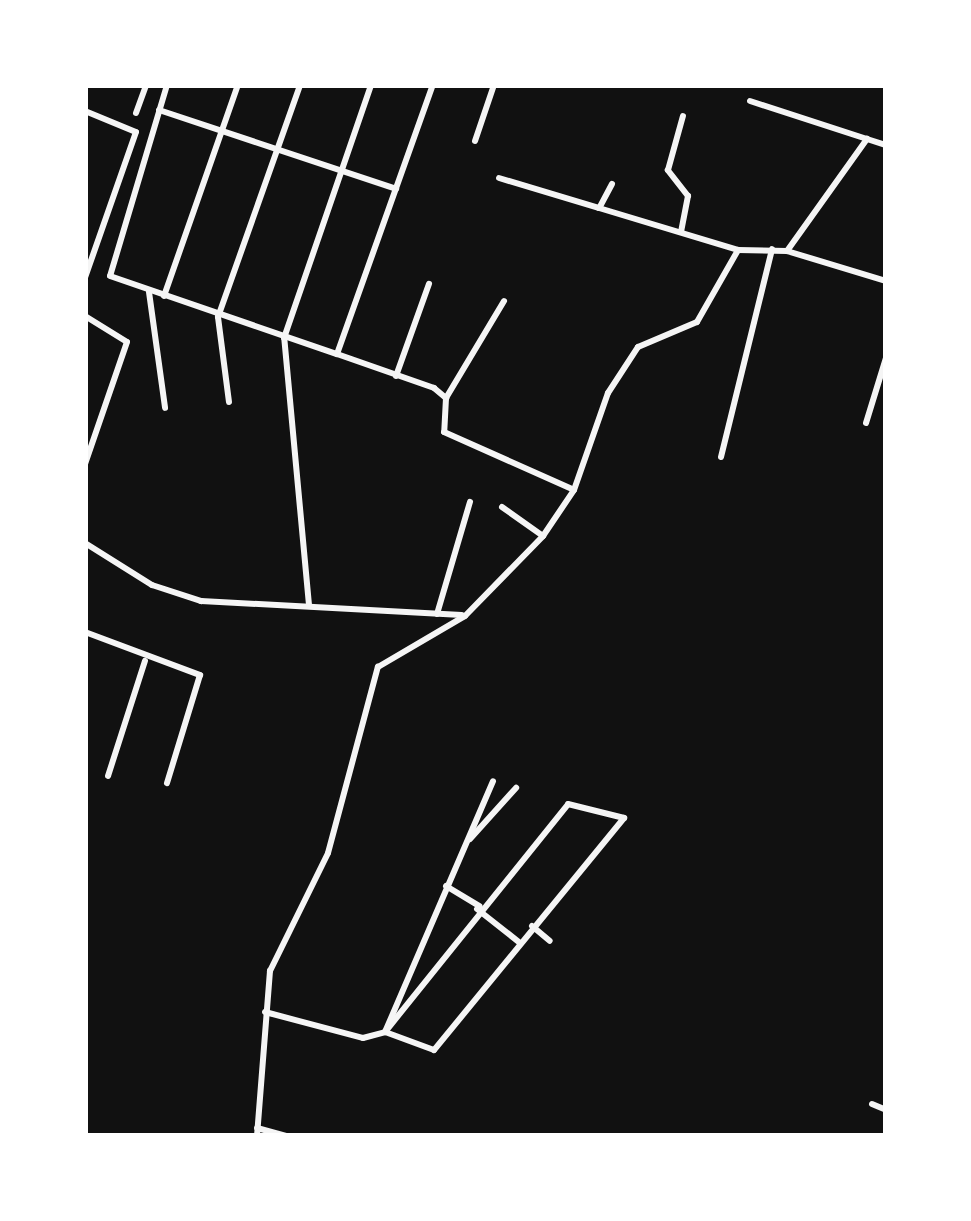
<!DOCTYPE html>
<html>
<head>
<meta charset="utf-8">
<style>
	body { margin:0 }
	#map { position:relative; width:971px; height:1221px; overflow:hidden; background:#111; font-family:Inter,sans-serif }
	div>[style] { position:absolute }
	.minor>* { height:6px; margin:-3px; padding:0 3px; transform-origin:3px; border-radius:3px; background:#f5f5f5 }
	span { translate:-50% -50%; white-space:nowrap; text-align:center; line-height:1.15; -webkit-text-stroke:8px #fff; paint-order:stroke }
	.frame { position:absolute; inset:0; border:88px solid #fff; pointer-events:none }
</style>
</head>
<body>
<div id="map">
	<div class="minor">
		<div style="left:167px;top:85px;width:199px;rotate:106.6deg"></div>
		<div style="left:110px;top:276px;width:240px;rotate:19deg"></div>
		<div style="left:337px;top:354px;width:286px;rotate:-70.4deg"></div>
		<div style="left:85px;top:87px;width:2px;rotate:-63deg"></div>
		<div style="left:750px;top:101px;width:123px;rotate:18deg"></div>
		<div style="left:159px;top:110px;width:250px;rotate:18.4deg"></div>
		<div style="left:85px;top:111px;width:55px;rotate:22.4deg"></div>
		<div style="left:136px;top:132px;width:155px;rotate:109.3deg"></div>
		<div style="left:136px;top:113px;width:30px;rotate:-70deg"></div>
		<div style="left:475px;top:141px;width:59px;rotate:-71.3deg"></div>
		<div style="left:499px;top:178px;width:104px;rotate:16.7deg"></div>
		<div style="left:612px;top:184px;width:27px;rotate:118deg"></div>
		<div style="left:599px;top:208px;width:145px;rotate:16.8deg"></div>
		<div style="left:681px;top:232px;width:37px;rotate:-79deg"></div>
		<div style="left:688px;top:196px;width:33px;rotate:-128deg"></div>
		<div style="left:668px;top:170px;width:56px;rotate:-74.5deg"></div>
		<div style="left:787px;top:251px;width:103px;rotate:16.9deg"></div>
		<div style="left:149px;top:292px;width:117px;rotate:82.1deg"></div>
		<div style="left:164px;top:296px;width:224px;rotate:-70.7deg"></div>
		<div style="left:85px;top:316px;width:49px;rotate:31.8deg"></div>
		<div style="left:127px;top:342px;width:129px;rotate:109deg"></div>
		<div style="left:337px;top:354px;width:103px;rotate:19.3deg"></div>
		<div style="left:434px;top:388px;width:16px;rotate:40deg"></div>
		<div style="left:446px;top:398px;width:34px;rotate:93deg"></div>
		<div style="left:444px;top:432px;width:142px;rotate:24deg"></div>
		<div style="left:396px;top:376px;width:98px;rotate:-70.3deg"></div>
		<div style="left:446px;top:398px;width:113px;rotate:-59.1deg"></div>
		<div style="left:229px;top:402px;width:86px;rotate:-97.4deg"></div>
		<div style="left:218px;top:317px;width:246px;rotate:-70.5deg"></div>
		<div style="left:866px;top:423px;width:68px;rotate:-72.9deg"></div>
		<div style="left:721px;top:457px;width:214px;rotate:-76.2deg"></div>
		<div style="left:502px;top:507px;width:50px;rotate:35.3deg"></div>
		<div style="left:85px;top:543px;width:79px;rotate:32.1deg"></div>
		<div style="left:152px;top:585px;width:52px;rotate:18.1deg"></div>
		<div style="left:201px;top:601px;width:261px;rotate:3.1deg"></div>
		<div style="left:309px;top:605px;width:268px;rotate:-95.3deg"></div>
		<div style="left:284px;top:338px;width:268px;rotate:-71deg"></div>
		<div style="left:437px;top:614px;width:117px;rotate:-73.6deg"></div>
		<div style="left:85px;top:632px;width:123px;rotate:20.5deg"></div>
		<div style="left:200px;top:675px;width:113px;rotate:107deg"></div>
		<div style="left:108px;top:776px;width:121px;rotate:-72.2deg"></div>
		<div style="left:568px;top:804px;width:58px;rotate:14deg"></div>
		<div style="left:624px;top:818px;width:300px;rotate:129.3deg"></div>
		<div style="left:434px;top:1050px;width:52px;rotate:-159.8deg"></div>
		<div style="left:385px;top:1032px;width:292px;rotate:-51.2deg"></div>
		<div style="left:470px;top:839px;width:69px;rotate:-48deg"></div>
		<div style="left:446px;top:886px;width:39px;rotate:31deg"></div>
		<div style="left:477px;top:909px;width:53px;rotate:38.2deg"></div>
		<div style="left:532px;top:926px;width:23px;rotate:40deg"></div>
		<div style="left:265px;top:1012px;width:101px;rotate:14.9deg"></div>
		<div style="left:363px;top:1038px;width:23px;rotate:-15deg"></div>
		<div style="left:385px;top:1032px;width:273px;rotate:-66.7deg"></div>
		<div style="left:872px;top:1104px;width:15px;rotate:23deg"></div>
		<div style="left:257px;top:1128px;width:31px;rotate:15deg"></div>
		<div style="left:257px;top:1136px;width:166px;rotate:-85.5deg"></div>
		<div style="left:270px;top:971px;width:131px;rotate:-63.8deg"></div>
		<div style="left:328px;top:853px;width:193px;rotate:-75deg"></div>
		<div style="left:378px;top:667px;width:101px;rotate:-30.4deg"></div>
		<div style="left:465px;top:616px;width:112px;rotate:-45.7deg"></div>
		<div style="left:543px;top:536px;width:55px;rotate:-56deg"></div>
		<div style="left:574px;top:490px;width:103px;rotate:-70.7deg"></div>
		<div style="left:608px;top:393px;width:55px;rotate:-56.9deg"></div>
		<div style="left:638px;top:347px;width:64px;rotate:-23deg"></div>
		<div style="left:697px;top:322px;width:83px;rotate:-60.3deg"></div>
		<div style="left:738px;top:250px;width:49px;rotate:1.2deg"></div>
		<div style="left:787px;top:251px;width:138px;rotate:-54.5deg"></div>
		<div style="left:867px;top:139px;width:20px;rotate:18deg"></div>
	</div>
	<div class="frame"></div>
</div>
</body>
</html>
